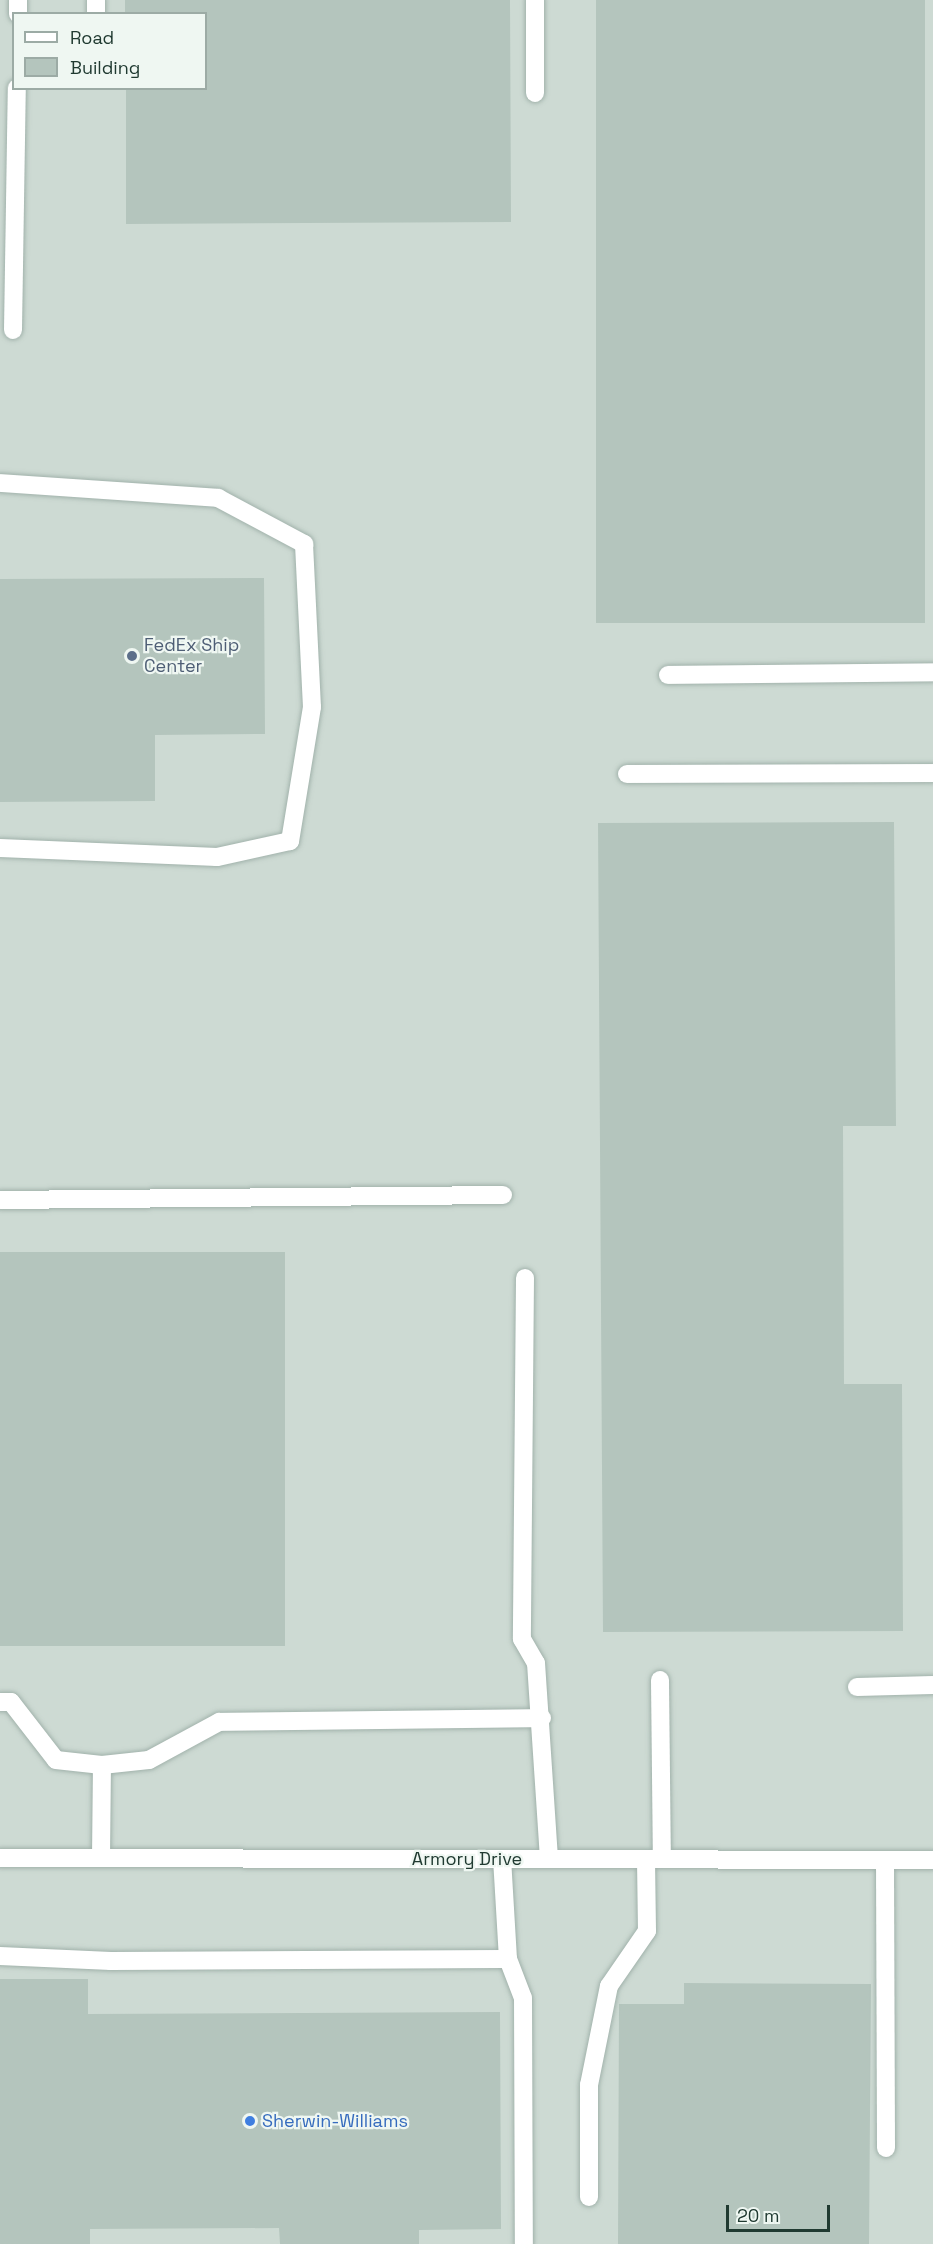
<!DOCTYPE html>
<html>
<head>
<meta charset="utf-8">
<style>
	body { margin:0 }
	#map { position:relative; width:933px; height:2244px; overflow:hidden; background:#deeae4; font-family:"Space Grotesk",sans-serif }
	div>[style] { position:absolute }
	.built>* { inset:0; background:#cddad3 }
	.building>* { inset:0; background:#b4c5bd; transform-origin:0 0 }
	.roads { filter:drop-shadow(0 0 2px #a1b2ab) drop-shadow(0 0 2px #a1b2ab) }
	.minor>* { height:18px; margin:-9px; padding:0 9px; transform-origin:9px; border-radius:9px; background:#fff }
	.dots>* { width:16px; height:16px; translate:-50% -50%; box-sizing:border-box; border:3px solid #eff7f2; border-radius:50% }
	span { translate:-50% -50%; white-space:nowrap; text-align:center; line-height:1.15; -webkit-text-stroke:4.5px #eff7f2; paint-order:stroke }
	.service-label { font-size:18px; color:#4e5e75 }
	.left { translate:0 -50%; text-align:left }
	.street-label { font-size:18px; color:#203a31 }
	.shop-label { font-size:18px; color:#366cbe }
	.legend { position:absolute; left:12px; top:12px; width:195px; height:78px; box-sizing:border-box; background:#eff7f2; border:2px solid #9caba5; margin:0; padding:8px 10px; list-style:none; font-size:18px; color:#203a31 }
	.legend li { display:flex; align-items:center; gap:12px; height:30px }
	.legend b { width:30px; border:2px solid #9caba5 }
	.scale { position:absolute; left:726px; top:2205px; width:104px; height:27px; box-sizing:border-box; border:3px solid #203a31; border-top:0; padding-left:8px; font-size:18px; line-height:21px; white-space:nowrap; color:#203a31; -webkit-text-stroke:4px #eff7f2; paint-order:stroke }
</style>
</head>
<body>
<div id="map">
	<div class="built">
		<div style="clip-path:polygon(evenodd,0 0,933px 0,933px 2244px,0 2244px,0 0,14px 14px,206px 14px,206px 88px,14px 88px,14px 14px)"></div>
	</div>
	<div class="building">
		<div style="clip-path:polygon(125px 0,510px 0,511px 222px,126px 224px,126px 88px,206px 88px,206px 14px,125px 14px)"></div>
		<div style="left:596px;top:0;width:329px;height:623px"></div>
		<div style="clip-path:polygon(264px 578px,265px 734px,155px 735px,155px 801px,0 802px,0 579px)"></div>
		<div style="clip-path:polygon(894px 822px,896px 1126px,843px 1126px,844px 1384px,902px 1384px,903px 1631px,603px 1632px,598px 823px)"></div>
		<div style="left:0;top:1252px;width:285px;height:394px"></div>
		<div style="clip-path:polygon(0 1979px,88px 1979px,88px 2014px,500px 2012px,501px 2229px,419px 2230px,419px 2244px,280px 2244px,279px 2228px,90px 2229px,90px 2244px,0 2244px)"></div>
		<div style="clip-path:polygon(684px 1983px,871px 1984px,869px 2244px,618px 2244px,619px 2004px,684px 2004px)"></div>
	</div>
	<div class="roads">
		<div class="minor">
			<div style="left:96px;top:0;width:14px;rotate:90deg"></div>
			<div style="left:535px;top:0;width:93px;rotate:90deg"></div>
			<div style="left:18px;top:14px;width:14px;rotate:-90deg"></div>
			<div style="left:13px;top:330px;width:242px;rotate:-89.1deg"></div>
			<div style="left:0;top:483px;width:219px;rotate:3.9deg"></div>
			<div style="left:218px;top:498px;width:98px;rotate:28.1deg"></div>
			<div style="left:304px;top:544px;width:163px;rotate:87.2deg"></div>
			<div style="left:312px;top:707px;width:136px;rotate:99.3deg"></div>
			<div style="left:290px;top:841px;width:75px;rotate:167.6deg"></div>
			<div style="left:217px;top:857px;width:217px;rotate:-177.6deg"></div>
			<div style="left:668px;top:675px;width:265px;rotate:-0.6deg"></div>
			<div style="left:627px;top:774px;width:306px;rotate:-0.2deg"></div>
			<div style="left:0;top:1200px;width:503px;rotate:-0.57deg"></div>
			<div style="left:525px;top:1278px;width:361px;rotate:90.5deg"></div>
			<div style="left:522px;top:1639px;width:28px;rotate:60deg"></div>
			<div style="left:536px;top:1663px;width:196px;rotate:86.2deg"></div>
			<div style="left:660px;top:1680px;width:179px;rotate:89.4deg"></div>
			<div style="left:857px;top:1687px;width:76px;rotate:-1.5deg"></div>
			<div style="left:0;top:1702px;width:11px"></div>
			<div style="left:11px;top:1702px;width:73px;rotate:52.2deg"></div>
			<div style="left:56px;top:1760px;width:46px;rotate:6.2deg"></div>
			<div style="left:0;top:1858px;width:933px;rotate:0.12deg"></div>
			<div style="left:101px;top:1858px;width:93px;rotate:-89.4deg"></div>
			<div style="left:102px;top:1765px;width:47px;rotate:-6.1deg"></div>
			<div style="left:149px;top:1760px;width:80px;rotate:-28.5deg"></div>
			<div style="left:219px;top:1722px;width:323px;rotate:-0.7deg"></div>
			<div style="left:885px;top:1860px;width:288px;rotate:89.8deg"></div>
			<div style="left:0;top:1956px;width:111px;rotate:2.6deg"></div>
			<div style="left:111px;top:1961px;width:397px;rotate:-0.3deg"></div>
			<div style="left:508px;top:1959px;width:100px;rotate:-93.4deg"></div>
			<div style="left:508px;top:1959px;width:42px;rotate:69deg"></div>
			<div style="left:523px;top:1998px;width:246px;rotate:89.8deg"></div>
			<div style="left:589px;top:2197px;width:112px;rotate:-90deg"></div>
			<div style="left:589px;top:2085px;width:101px;rotate:-78.6deg"></div>
			<div style="left:609px;top:1986px;width:67px;rotate:-55.4deg"></div>
			<div style="left:647px;top:1931px;width:72px;rotate:-90.8deg"></div>
		</div>
	</div>
	<div class="dots">
		<div style="left:132px;top:656px;background:#5c6f8a"></div>
		<div style="left:250px;top:2121px;background:#3f7fe0"></div>
	</div>
	<div class="service-label">
		<span class="left" style="left:144px;top:656px">FedEx Ship<br>Center</span>
	</div>
	<div class="street-label">
		<span style="left:467px;top:1859px">Armory Drive</span>
	</div>
	<div class="shop-label">
		<span class="left" style="left:262px;top:2121px">Sherwin-Williams</span>
	</div>
	<ul class="legend">
	<li><b style="height:8px;background:#fff"></b>Road</li>
	<li><b style="height:16px;background:#b4c5bd"></b>Building</li>
	</ul>
	<div class="scale">20 m</div>
</div>
</body>
</html>
